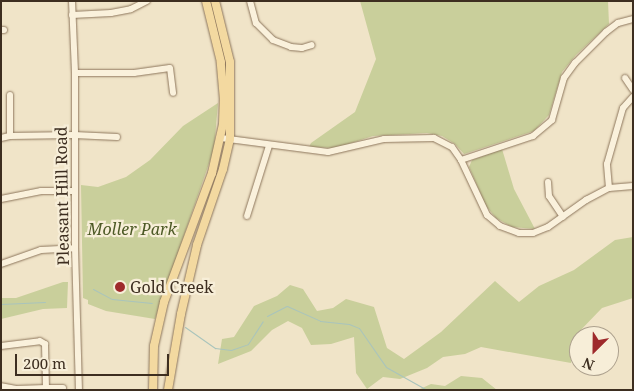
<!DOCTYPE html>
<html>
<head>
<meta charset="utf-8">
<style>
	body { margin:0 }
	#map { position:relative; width:634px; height:391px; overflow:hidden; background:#f0e4c8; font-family:"Noto Serif",serif }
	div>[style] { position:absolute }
	.green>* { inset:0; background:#c9cf9b }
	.stream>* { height:1px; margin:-0.5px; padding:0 0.5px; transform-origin:0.5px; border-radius:0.5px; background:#a9c4bc }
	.roads { filter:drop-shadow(0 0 1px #8d765c) drop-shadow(0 0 1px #8d765c) }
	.minor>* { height:6px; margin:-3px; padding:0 3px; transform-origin:3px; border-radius:3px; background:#faf1dc }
	.major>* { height:8px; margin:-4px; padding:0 4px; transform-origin:4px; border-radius:4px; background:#f3d9a0 }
	.dots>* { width:14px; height:14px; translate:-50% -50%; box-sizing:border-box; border:2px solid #f7eed8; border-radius:50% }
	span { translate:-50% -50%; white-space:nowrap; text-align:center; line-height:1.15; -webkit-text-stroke:4.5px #f7eed8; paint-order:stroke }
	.street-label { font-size:16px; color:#3d2e20 }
	.park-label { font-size:16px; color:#4d5a26; font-style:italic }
	.poi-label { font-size:16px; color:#3d2e20 }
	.left { translate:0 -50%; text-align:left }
	.frame { position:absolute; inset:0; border:2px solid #3d2e20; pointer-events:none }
	.north { position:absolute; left:569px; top:326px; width:50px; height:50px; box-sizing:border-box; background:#f7eed8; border:1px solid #ada18e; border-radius:50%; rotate:203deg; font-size:14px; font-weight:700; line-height:20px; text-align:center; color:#3d2e20 }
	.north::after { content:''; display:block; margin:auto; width:18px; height:22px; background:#9e2a2b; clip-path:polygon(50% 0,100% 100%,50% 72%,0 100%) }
	.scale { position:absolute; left:15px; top:354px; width:154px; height:22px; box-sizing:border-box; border:2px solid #3d2e20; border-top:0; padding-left:6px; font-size:15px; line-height:18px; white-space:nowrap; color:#3d2e20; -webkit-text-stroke:4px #f7eed8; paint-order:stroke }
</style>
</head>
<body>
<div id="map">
	<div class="green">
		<div style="clip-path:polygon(360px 1px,608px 1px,609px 24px,576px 55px,562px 72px,549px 115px,534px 131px,464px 154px,455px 144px,442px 136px,427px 133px,373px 136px,336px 148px,309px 147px,311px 143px,355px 112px,376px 59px)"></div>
		<div style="clip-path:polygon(218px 103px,214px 149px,155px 319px,106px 311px,88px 304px,88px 300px,83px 298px,81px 185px,98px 187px,126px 177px,150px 160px,183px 126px)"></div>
		<div style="clip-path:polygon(502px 149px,514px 189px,535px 229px,512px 227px,496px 218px,486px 206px,469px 167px,472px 160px)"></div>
		<div style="clip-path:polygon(633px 237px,633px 298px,602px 308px,575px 336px,571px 363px,481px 347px,465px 354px,443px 357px,427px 368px,400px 379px,383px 377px,367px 389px,356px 373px,354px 337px,331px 344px,311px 345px,302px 328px,288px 321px,272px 330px,251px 351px,218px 364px,222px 339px,234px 337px,254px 306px,277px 296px,290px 285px,303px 289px,317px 311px,333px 308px,346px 299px,374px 307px,387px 348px,404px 359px,441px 332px,495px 281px,519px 302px,539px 286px,574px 270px,615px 240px)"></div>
		<div style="clip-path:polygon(63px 282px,68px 282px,67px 308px,43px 309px,1px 319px,1px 298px,16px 298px)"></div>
		<div style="clip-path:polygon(461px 376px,482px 378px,497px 390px,418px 390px,431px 384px,445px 386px)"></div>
	</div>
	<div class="stream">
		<div style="left:93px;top:289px;width:21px;rotate:28deg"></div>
		<div style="left:112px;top:299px;width:40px;rotate:5.7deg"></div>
		<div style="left:1px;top:304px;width:44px;rotate:-2.6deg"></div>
		<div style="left:267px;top:316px;width:22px;rotate:-27deg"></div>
		<div style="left:287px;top:306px;width:36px;rotate:24deg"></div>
		<div style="left:320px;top:321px;width:29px;rotate:6deg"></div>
		<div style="left:349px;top:324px;width:11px;rotate:22deg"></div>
		<div style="left:359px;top:328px;width:47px;rotate:55.3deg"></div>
		<div style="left:386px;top:367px;width:47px;rotate:29.3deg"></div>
		<div style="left:185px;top:327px;width:37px;rotate:35deg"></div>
		<div style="left:215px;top:348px;width:16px;rotate:7deg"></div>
		<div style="left:231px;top:350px;width:18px;rotate:-19deg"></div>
		<div style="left:248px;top:344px;width:27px;rotate:-57deg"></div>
	</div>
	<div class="roads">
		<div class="minor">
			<div style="left:72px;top:1px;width:72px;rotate:87.6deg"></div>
			<div style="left:75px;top:73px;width:175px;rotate:90deg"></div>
			<div style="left:75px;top:248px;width:142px;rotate:88.4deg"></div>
			<div style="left:250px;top:1px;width:23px;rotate:75deg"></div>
			<div style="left:256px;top:23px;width:24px;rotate:45deg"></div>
			<div style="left:273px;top:40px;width:19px;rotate:21deg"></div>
			<div style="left:291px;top:47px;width:11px;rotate:5deg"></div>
			<div style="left:302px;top:48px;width:10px;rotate:-17deg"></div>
			<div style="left:72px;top:15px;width:39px;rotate:-3deg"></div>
			<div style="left:111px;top:13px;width:20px;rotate:-11deg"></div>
			<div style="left:131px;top:9px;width:18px;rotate:-27deg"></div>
			<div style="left:1px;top:30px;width:3px"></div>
			<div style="left:75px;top:73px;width:59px"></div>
			<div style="left:134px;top:73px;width:36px;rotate:-8deg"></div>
			<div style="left:170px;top:68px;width:25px;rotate:83deg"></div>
			<div style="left:625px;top:78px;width:14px;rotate:56deg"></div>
			<div style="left:10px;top:136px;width:41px;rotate:-90deg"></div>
			<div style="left:1px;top:138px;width:9px;rotate:-13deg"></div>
			<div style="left:10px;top:136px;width:64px;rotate:-0.9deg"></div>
			<div style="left:74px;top:135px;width:43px;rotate:2.7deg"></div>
			<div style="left:221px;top:138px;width:108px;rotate:7.5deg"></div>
			<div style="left:328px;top:152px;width:57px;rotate:-13.1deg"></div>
			<div style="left:384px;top:139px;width:50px;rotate:-1.1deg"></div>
			<div style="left:434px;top:138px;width:20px;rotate:27deg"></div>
			<div style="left:452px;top:147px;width:16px;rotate:55deg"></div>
			<div style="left:461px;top:160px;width:61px;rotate:64.7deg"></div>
			<div style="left:487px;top:215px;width:17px;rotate:40deg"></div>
			<div style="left:500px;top:226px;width:20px;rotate:20deg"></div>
			<div style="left:519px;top:233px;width:14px"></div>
			<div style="left:533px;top:233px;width:16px;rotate:-22deg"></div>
			<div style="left:548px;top:227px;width:47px;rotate:-35.4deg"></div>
			<div style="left:586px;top:200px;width:26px;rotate:-28deg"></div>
			<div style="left:609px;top:188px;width:24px;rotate:-5deg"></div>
			<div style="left:461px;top:160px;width:76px;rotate:-18.4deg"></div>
			<div style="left:533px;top:136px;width:25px;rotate:-40deg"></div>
			<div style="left:552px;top:120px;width:44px;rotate:-74.1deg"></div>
			<div style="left:564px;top:78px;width:19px;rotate:-54deg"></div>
			<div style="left:575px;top:63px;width:44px;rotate:-45deg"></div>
			<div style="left:606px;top:32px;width:15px;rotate:-37deg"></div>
			<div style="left:618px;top:23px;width:16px;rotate:-15deg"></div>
			<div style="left:548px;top:182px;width:14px;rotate:86deg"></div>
			<div style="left:549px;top:196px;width:25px;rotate:56deg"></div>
			<div style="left:609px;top:188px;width:24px;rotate:-95deg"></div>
			<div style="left:607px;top:164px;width:58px;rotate:-74.1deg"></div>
			<div style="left:623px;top:108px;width:15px;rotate:-48deg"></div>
			<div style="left:1px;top:199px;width:41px;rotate:-11.3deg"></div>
			<div style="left:41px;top:191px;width:34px"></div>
			<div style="left:247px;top:216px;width:73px;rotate:-72.6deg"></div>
			<div style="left:1px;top:264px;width:42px;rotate:-19.3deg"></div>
			<div style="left:41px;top:250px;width:34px;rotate:-3deg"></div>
			<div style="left:1px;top:346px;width:39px;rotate:-7deg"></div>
			<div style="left:40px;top:341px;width:6px;rotate:31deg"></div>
			<div style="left:45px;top:344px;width:44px;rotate:88.7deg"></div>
			<div style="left:46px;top:388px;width:30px;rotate:178deg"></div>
			<div style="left:16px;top:389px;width:15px;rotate:-169deg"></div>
			<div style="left:46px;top:388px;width:17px"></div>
		</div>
		<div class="major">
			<div style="left:153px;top:390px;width:44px;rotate:-88.7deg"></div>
			<div style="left:154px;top:346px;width:45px;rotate:-77.2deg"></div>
			<div style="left:164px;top:302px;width:138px;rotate:-69.6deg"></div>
			<div style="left:212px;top:173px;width:50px;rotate:-77.3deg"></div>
			<div style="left:223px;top:124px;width:24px;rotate:-88deg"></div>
			<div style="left:224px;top:100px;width:38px;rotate:-95deg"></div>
			<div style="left:221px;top:62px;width:63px;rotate:-103.8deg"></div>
			<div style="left:168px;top:390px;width:77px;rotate:-80.3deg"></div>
			<div style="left:181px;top:314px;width:71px;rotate:-76.9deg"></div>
			<div style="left:197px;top:245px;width:80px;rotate:-71.1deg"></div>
			<div style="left:223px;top:169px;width:31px;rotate:-77deg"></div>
			<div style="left:230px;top:139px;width:77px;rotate:-90deg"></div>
			<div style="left:230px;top:62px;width:63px;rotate:-103.8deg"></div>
		</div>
	</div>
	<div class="dots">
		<div style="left:120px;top:287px;background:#9e2a2b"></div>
	</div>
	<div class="street-label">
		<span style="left:62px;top:196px;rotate:-91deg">Pleasant Hill Road</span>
	</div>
	<div class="park-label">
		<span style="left:132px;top:229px">Moller Park</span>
	</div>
	<div class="poi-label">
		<span class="left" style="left:130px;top:287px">Gold Creek</span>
	</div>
	<div class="frame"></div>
	<div class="north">N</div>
	<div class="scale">200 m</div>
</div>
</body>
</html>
